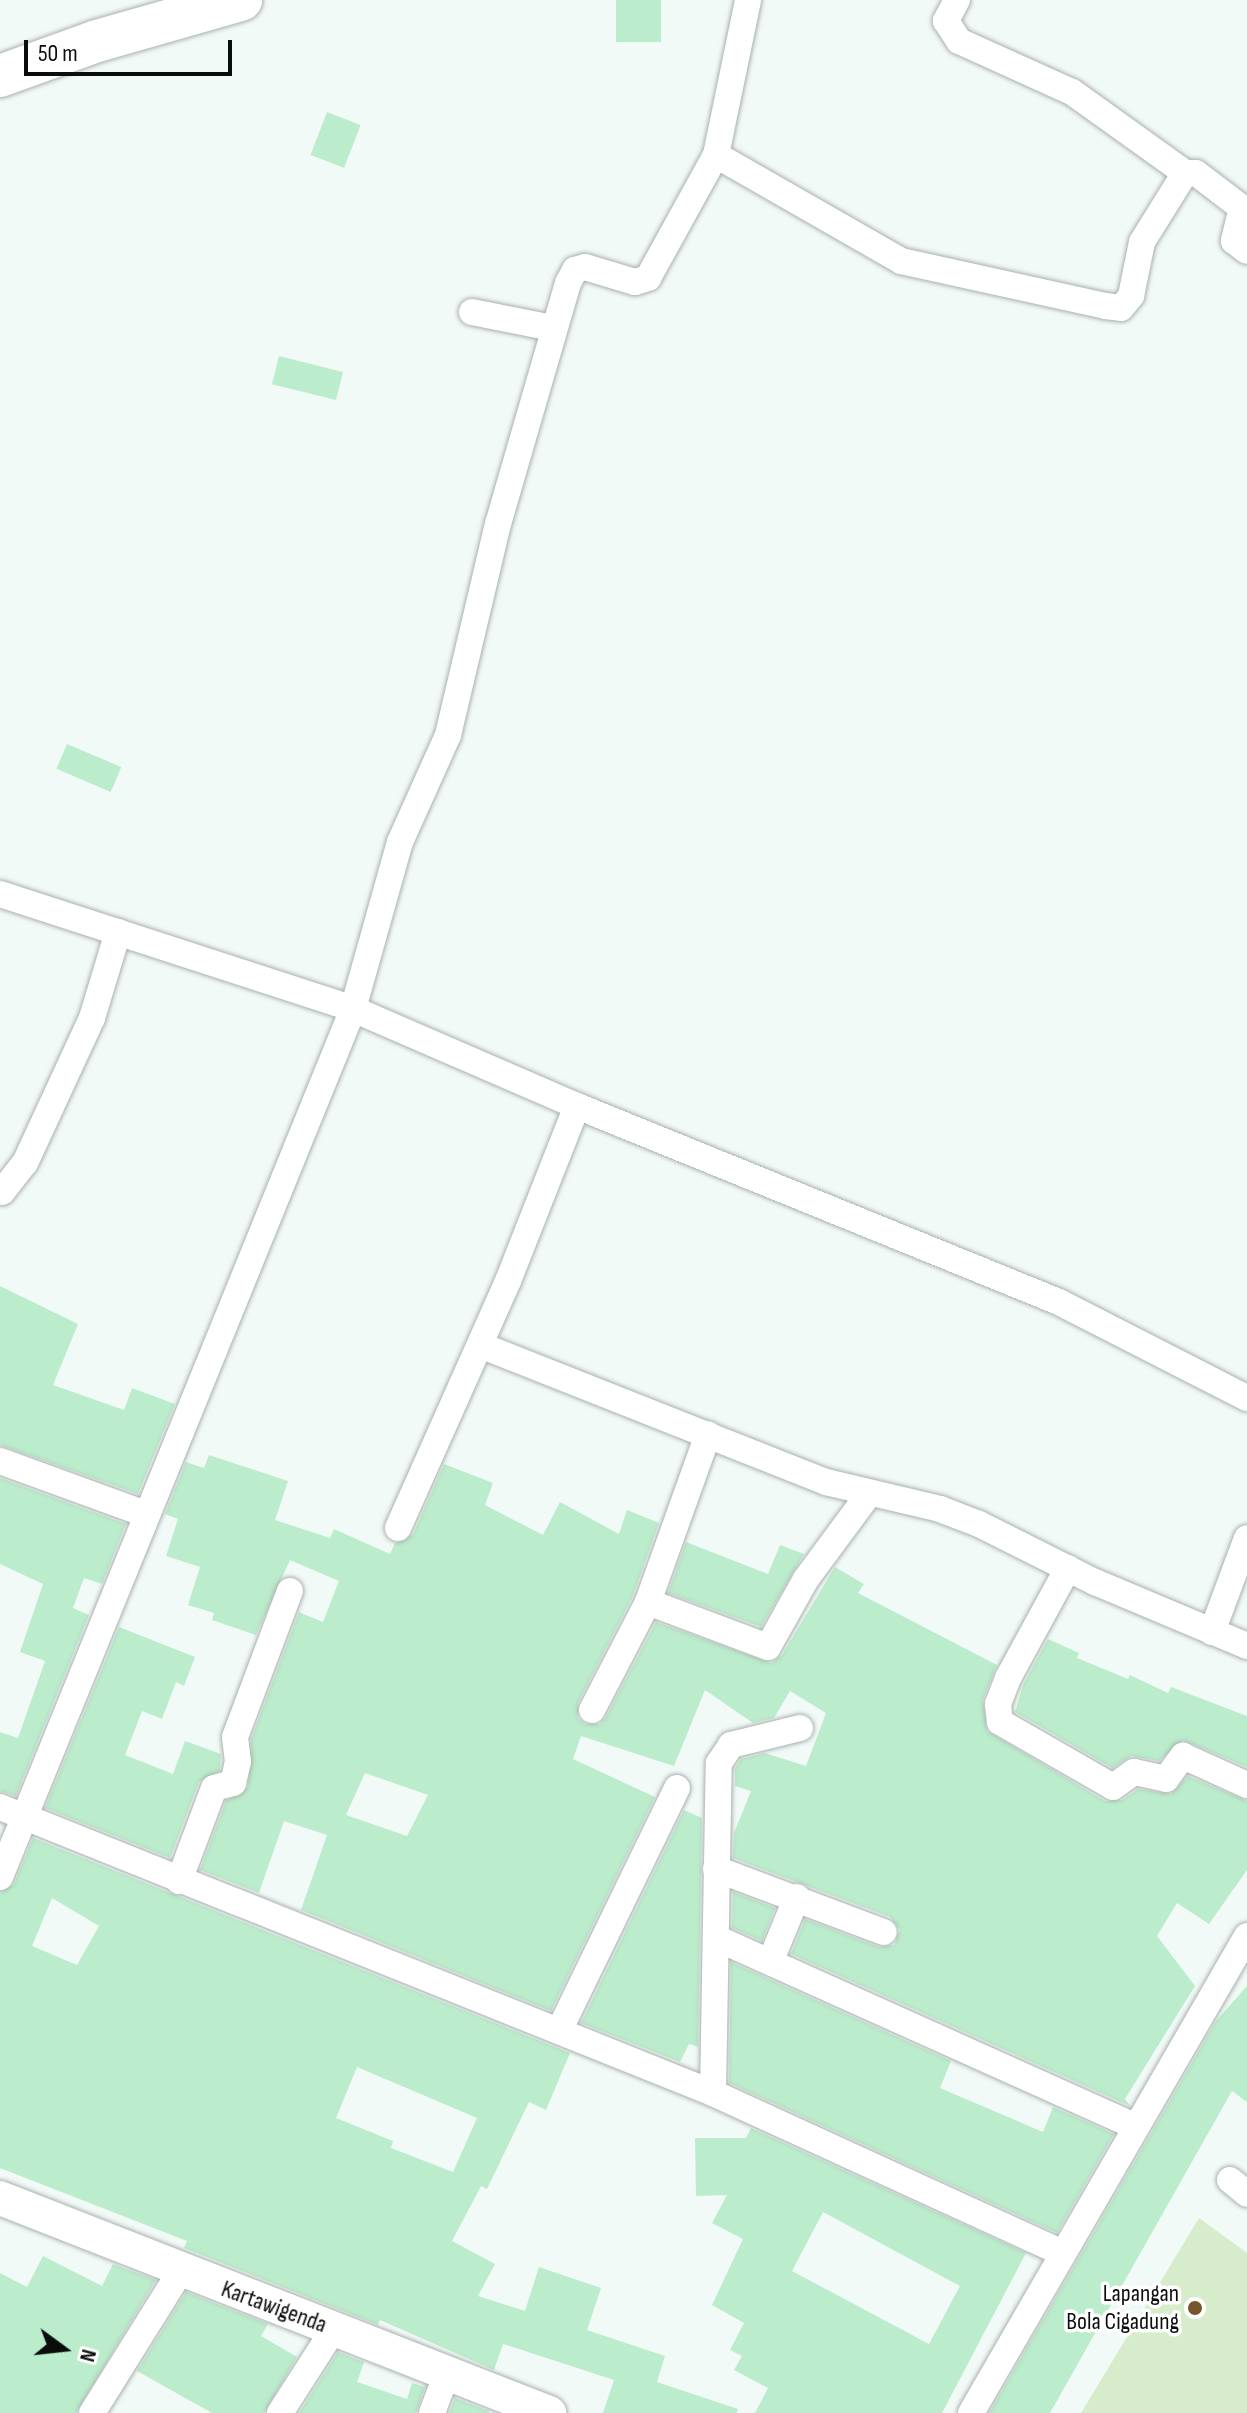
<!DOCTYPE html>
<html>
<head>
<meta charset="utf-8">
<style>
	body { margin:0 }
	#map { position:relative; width:1247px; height:2413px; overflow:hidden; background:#f2faf8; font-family:"Sofia Sans Condensed",sans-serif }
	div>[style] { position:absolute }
	.green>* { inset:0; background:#d6ecca }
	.building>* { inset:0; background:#bbeccb; transform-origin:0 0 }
	.roads { filter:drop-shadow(0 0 2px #a9b1ae) drop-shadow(0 0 2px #a9b1ae) }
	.minor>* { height:26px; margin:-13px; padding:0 13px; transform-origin:13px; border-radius:13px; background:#fff }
	.tertiary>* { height:34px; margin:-17px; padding:0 17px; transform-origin:17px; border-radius:17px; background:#fff }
	.primary>* { height:42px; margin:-21px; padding:0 21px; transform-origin:21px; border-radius:21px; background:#fff }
	.dots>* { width:22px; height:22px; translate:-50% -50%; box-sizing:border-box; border:4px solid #fff; border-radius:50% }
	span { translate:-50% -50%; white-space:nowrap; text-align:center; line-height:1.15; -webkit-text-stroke:7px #fff; paint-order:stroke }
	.poi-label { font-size:24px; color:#0b0d0d }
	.right { translate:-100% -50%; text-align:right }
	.street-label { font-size:24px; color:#0b0d0d }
	.north { position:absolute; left:24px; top:2309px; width:80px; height:80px; -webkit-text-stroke:6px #fff; paint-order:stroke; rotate:105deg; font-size:22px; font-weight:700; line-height:32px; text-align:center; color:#0b0d0d }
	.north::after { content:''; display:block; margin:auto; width:28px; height:36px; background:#0b0d0d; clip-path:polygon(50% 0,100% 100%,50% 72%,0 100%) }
	.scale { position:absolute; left:24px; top:40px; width:208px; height:36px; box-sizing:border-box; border:4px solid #0b0d0d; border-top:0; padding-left:10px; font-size:24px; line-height:28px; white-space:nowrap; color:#0b0d0d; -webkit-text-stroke:6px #fff; paint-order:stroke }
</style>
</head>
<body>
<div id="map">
	<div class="green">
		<div style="clip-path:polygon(1199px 2218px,1247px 2253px,1247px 2413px,1081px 2413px)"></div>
	</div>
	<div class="building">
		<div style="left:616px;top:0;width:45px;height:42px"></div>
		<div style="left:327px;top:112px;width:36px;height:46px;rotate:21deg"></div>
		<div style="left:279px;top:356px;width:66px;height:29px;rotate:14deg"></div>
		<div style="left:67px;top:744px;width:59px;height:27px;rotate:23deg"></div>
		<div style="clip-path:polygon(0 1286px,78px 1324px,53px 1385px,124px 1410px,132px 1388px,175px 1404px,138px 1494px,0 1445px)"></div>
		<div style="clip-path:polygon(evenodd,209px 1455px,288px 1481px,275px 1520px,330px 1538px,334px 1529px,390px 1554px,395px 1543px,413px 1534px,444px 1464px,493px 1483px,485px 1505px,543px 1535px,560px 1502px,619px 1534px,627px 1510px,659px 1523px,633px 1596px,578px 1703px,578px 1718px,585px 1724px,600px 1724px,606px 1717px,656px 1622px,771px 1663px,782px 1655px,835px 1567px,864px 1584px,858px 1593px,997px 1665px,983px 1699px,987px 1731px,1105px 1801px,1122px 1800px,1138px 1789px,1171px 1794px,1188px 1776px,1247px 1801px,1247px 1870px,1209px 1924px,1177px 1903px,1157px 1936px,1195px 1986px,1125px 2099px,1130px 2106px,791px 1954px,805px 1919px,879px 1947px,894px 1945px,900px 1930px,890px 1917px,733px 1858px,734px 1833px,751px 1791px,735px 1786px,735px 1768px,741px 1759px,765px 1753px,806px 1766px,826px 1713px,790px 1691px,774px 1718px,753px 1723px,705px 1690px,674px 1766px,581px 1736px,573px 1759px,655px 1797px,551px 2011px,301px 1910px,327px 1835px,284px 1821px,259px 1893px,200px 1870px,226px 1801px,248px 1787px,251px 1739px,299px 1612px,323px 1622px,339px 1581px,290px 1560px,256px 1635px,212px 1620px,214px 1613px,188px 1605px,200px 1567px,166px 1556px,178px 1519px,165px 1514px,186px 1462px,204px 1468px,209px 1455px,365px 1773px,428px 1795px,407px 1836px,346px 1815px,365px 1773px)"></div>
		<div style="clip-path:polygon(0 1478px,126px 1524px,102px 1584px,84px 1578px,73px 1608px,89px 1615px,16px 1796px,0 1791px,0 1732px,18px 1738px,45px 1661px,20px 1652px,43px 1584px,0 1564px)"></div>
		<div style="clip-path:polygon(686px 1542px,768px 1574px,780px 1545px,804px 1554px,761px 1627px,668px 1593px)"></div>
		<div style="clip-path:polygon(119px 1627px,195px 1657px,184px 1686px,176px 1682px,162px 1719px,142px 1711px,125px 1755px,173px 1774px,185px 1741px,221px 1754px,220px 1770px,199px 1782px,170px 1858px,45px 1808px)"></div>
		<div style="clip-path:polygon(1048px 1639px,1079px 1653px,1077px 1658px,1128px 1679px,1130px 1675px,1168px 1693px,1171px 1687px,1247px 1716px,1247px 1767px,1183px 1740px,1159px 1761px,1131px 1756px,1112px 1768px,1015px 1712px,1023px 1685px)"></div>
		<div style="clip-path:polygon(684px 1810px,702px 1818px,698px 2047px,689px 2044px,680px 2062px,581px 2023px)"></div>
		<div style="clip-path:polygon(evenodd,33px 1838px,570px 2053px,546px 2110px,529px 2102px,487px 2189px,481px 2186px,452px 2241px,495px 2264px,478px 2296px,525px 2311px,539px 2267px,601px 2288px,587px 2330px,665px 2356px,657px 2382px,738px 2409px,737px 2413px,603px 2413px,614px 2380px,503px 2344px,494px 2370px,380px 2320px,378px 2325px,184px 2248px,187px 2241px,0 2168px,0 1893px,14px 1884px,33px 1838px,52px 1898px,99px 1926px,77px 1965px,32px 1946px,52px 1898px,33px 1838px,357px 2067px,477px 2118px,453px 2172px,391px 2148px,393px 2141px,336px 2118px,357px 2067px)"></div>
		<div style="clip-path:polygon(733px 1892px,775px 1908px,762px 1941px,732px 1928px)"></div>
		<div style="clip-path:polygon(731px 1962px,951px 2061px,940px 2088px,1043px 2132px,1053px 2107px,1114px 2134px,1057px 2233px,729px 2083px)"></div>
		<div style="clip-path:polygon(1247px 1986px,1247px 2102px,1232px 2091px,1050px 2413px,989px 2413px,1216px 2021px)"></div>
		<div style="clip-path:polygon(evenodd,751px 2128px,1026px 2253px,942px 2413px,755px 2413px,768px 2388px,734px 2370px,742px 2356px,730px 2350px,744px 2323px,712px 2305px,743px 2239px,712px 2223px,727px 2195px,696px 2196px,695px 2138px,746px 2138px,751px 2128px,823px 2212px,960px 2286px,929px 2344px,792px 2271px,823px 2212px)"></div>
		<div style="clip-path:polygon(43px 2256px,102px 2286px,113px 2264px,156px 2280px,76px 2413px,0 2413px,0 2273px,27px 2287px)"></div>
		<div style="clip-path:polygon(186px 2292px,268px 2324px,261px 2336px,297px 2357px,264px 2413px,212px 2413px,137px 2371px)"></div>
		<div style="clip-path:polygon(338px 2352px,364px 2362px,357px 2382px,407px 2399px,412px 2383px,425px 2387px,416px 2413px,299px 2413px)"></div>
		<div style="clip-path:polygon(455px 2398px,489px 2411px,489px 2413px,449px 2413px)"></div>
	</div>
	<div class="roads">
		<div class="minor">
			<div style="left:957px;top:0;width:24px;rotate:118deg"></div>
			<div style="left:946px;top:21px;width:24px;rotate:57deg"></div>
			<div style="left:959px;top:41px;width:124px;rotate:24.3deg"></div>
			<div style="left:1072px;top:92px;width:139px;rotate:35.6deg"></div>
			<div style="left:716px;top:155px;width:213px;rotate:29.8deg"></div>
			<div style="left:901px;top:261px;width:209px;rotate:12.4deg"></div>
			<div style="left:1105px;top:306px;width:16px;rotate:7deg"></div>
			<div style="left:1121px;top:308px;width:16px;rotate:-50deg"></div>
			<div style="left:1131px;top:296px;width:55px;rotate:-78.5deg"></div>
			<div style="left:1142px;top:242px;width:81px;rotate:-58.1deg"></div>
			<div style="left:1185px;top:173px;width:11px"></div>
			<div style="left:1196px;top:173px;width:58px;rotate:37.3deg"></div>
			<div style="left:1242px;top:208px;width:34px;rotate:104deg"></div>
			<div style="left:1234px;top:241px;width:16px;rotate:38deg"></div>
			<div style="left:472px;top:312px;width:82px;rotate:11.3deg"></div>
			<div style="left:0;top:894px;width:371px;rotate:18deg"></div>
			<div style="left:353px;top:1009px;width:244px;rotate:23.4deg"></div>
			<div style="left:577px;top:1106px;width:520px;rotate:22.13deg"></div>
			<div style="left:1059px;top:1302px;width:211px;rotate:27.1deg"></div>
			<div style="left:2px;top:1192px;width:37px;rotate:-52deg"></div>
			<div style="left:25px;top:1163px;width:160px;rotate:-65.2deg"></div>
			<div style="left:92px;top:1018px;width:90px;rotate:-73.2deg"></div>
			<div style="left:480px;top:1345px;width:372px;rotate:21.6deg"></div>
			<div style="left:826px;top:1482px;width:117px;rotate:13.3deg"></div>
			<div style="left:940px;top:1509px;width:42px;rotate:21deg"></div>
			<div style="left:979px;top:1524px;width:130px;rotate:26.6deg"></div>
			<div style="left:1095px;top:1582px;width:165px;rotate:22.8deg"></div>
			<div style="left:0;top:1461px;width:155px;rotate:20deg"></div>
			<div style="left:398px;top:1528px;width:270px;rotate:-66deg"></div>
			<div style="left:508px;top:1281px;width:188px;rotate:-68.5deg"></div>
			<div style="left:1068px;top:1568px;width:125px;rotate:118.6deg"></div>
			<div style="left:1008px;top:1678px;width:28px;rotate:111deg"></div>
			<div style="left:998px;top:1704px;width:18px;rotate:84deg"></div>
			<div style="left:1000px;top:1722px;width:130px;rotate:29.9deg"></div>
			<div style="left:1113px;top:1787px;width:26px;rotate:-36deg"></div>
			<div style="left:1134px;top:1772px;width:33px;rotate:12deg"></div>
			<div style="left:1166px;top:1779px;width:29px;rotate:-54deg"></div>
			<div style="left:1183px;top:1756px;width:70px;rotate:24.4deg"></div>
			<div style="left:648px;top:1602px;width:128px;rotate:20.6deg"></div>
			<div style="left:768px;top:1647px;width:78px;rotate:-60.8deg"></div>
			<div style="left:806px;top:1579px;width:106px;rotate:-53.5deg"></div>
			<div style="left:1212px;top:1632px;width:100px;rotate:-69.6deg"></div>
			<div style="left:592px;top:1710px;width:122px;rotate:-62.6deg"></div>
			<div style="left:648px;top:1602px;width:178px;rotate:-70.3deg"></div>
			<div style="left:0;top:1807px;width:768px;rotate:21.86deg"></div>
			<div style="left:713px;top:2093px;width:385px;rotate:24.6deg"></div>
			<div style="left:716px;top:1869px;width:179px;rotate:20.6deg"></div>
			<div style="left:0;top:1877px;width:937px;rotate:-67.87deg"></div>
			<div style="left:353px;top:1009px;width:173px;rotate:-74.3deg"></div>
			<div style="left:400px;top:842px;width:117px;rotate:-65.8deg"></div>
			<div style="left:448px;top:735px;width:217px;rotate:-76.7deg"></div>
			<div style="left:498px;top:524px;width:251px;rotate:-73.8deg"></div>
			<div style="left:568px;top:283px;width:15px;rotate:-62deg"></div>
			<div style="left:575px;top:270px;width:10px;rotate:-17deg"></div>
			<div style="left:585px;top:267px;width:52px;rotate:16.7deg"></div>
			<div style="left:635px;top:282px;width:14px;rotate:-17deg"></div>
			<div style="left:648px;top:278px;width:141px;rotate:-61.1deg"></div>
			<div style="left:716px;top:155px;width:158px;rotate:-78.3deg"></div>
			<div style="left:179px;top:1881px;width:99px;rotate:-69.4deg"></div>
			<div style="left:214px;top:1788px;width:20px;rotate:-15deg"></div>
			<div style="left:233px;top:1783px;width:22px;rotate:-77deg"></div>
			<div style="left:238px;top:1762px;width:25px;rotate:-97deg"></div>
			<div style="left:235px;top:1737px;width:156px;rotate:-69.4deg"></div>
			<div style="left:716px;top:1938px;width:457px;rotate:24.2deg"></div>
			<div style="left:771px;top:1960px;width:68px;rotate:-67.6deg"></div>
			<div style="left:559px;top:2031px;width:270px;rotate:-64.1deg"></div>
			<div style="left:713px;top:2093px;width:330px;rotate:-89deg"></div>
			<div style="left:719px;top:1763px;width:22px;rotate:-56deg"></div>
			<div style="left:731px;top:1745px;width:71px;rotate:-13.8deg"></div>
			<div style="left:1230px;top:2180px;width:22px;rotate:39deg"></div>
			<div style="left:92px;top:2413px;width:166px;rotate:-58deg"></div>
			<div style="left:280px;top:2413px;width:100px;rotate:-57.3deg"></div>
			<div style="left:432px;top:2413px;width:43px;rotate:-69.4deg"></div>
			<div style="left:971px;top:2413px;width:551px;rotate:-59.95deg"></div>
		</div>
		<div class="tertiary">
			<div style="left:0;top:2198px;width:590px;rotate:21.39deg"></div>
		</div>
		<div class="primary">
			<div style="left:0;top:76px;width:103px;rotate:-19.8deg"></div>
			<div style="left:97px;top:41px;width:150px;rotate:-15.9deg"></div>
		</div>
	</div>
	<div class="dots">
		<div style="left:1195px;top:2308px;background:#75552b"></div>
	</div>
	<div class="poi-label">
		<span class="right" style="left:1179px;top:2308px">Lapangan<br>Bola Cigadung</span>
	</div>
	<div class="street-label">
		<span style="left:274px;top:2307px;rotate:20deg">Kartawigenda</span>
	</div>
	<div class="north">N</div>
	<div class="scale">50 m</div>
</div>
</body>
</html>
